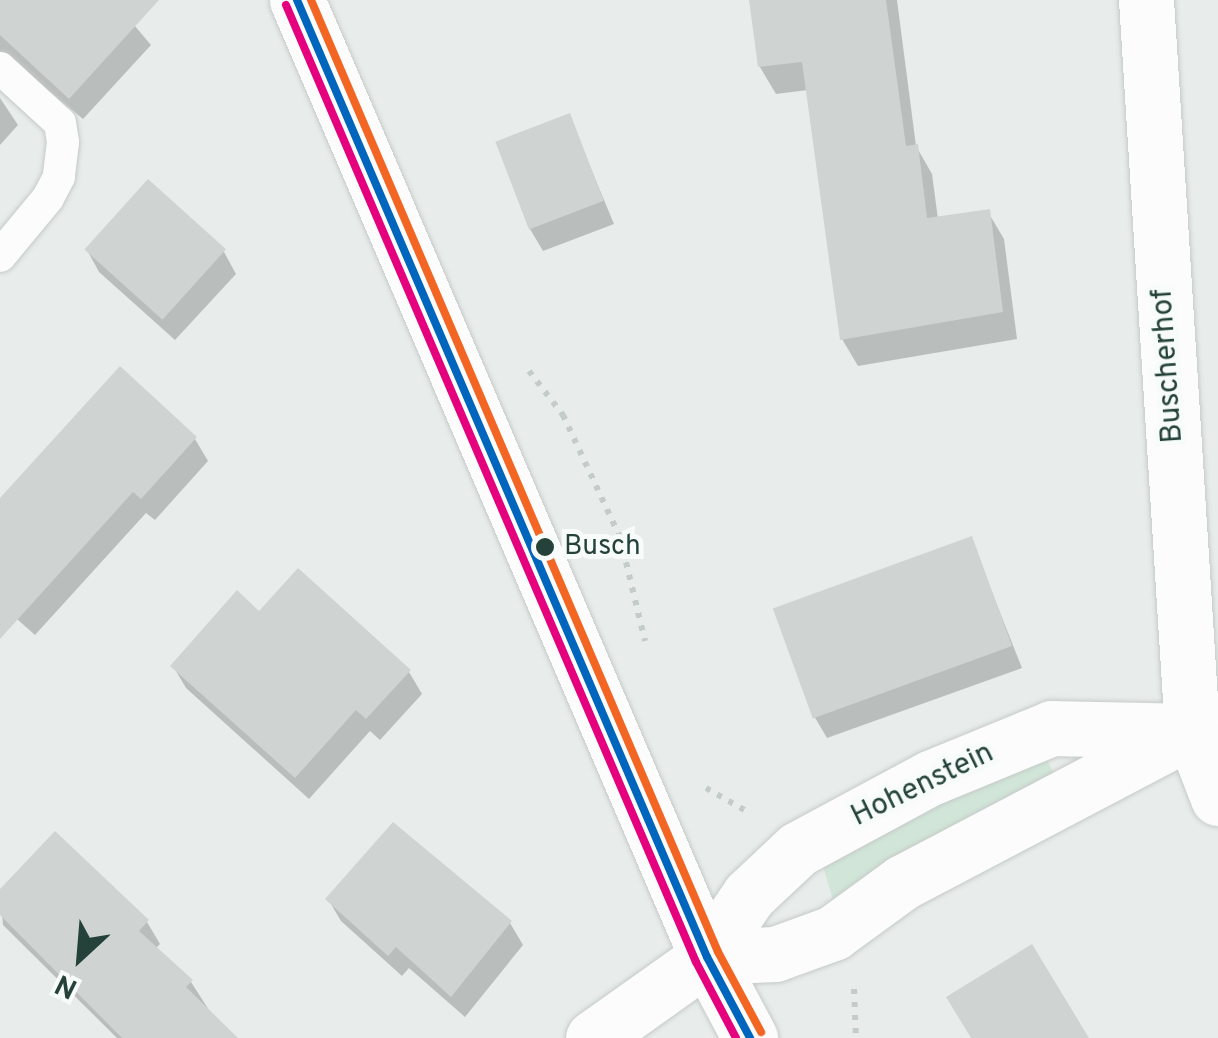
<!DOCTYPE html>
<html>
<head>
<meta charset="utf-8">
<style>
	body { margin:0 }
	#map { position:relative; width:1218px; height:1038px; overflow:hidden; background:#e8edeb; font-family:Overpass,sans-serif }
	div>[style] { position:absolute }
	.green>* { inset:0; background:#d1e6d8 }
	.shadow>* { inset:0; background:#0003 }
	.building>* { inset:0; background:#cfd4d2; transform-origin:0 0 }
	.path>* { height:6px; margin-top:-3px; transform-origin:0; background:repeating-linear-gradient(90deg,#c3ccca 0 5px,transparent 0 13px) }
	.roads { filter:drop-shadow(0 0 2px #c5cac8) drop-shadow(0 0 2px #c5cac8) }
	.service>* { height:32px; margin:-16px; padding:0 16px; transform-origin:16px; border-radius:16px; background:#fcfcfc }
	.minor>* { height:55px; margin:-27.5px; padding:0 27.5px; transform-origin:27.5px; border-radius:27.5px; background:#fcfcfc }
	.secondary>* { height:55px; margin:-27.5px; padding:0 27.5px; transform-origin:27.5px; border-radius:27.5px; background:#fcfcfc }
	.bus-1>* { height:8px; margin:-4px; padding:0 4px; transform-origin:4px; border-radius:4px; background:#0065bd }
	.bus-2>* { height:8px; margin:-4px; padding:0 4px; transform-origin:4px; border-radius:4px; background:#e5007d }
	.bus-3>* { height:8px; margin:-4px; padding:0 4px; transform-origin:4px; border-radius:4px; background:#f26522 }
	.dots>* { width:28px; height:28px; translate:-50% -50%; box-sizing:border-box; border:5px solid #f7fbf9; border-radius:50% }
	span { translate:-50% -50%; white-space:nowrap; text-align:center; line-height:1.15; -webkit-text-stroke:10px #f7fbf9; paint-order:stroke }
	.bus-label { font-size:28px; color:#24423a }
	.left { translate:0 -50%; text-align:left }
	.street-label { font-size:30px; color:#24423a }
	.north { position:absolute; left:30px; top:908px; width:100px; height:100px; -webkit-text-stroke:8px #f7fbf9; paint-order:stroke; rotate:206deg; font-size:28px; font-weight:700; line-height:40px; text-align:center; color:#24423a }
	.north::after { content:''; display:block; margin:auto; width:35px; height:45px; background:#24423a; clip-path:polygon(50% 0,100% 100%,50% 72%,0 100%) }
</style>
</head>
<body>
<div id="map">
	<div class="green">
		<div style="clip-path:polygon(1045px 757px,1056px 777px,833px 900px,822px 863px,880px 828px)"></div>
	</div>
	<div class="shadow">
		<div style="clip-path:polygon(0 0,113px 0,151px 45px,83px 119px,28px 74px,0 75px)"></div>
		<div style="clip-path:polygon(751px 0,897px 0,916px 146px,932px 174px,938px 219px,988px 212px,1004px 239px,1017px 339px,858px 366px,842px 339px,808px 90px,776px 94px,760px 67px)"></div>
		<div style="clip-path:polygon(0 98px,18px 125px,0 145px)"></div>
		<div style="clip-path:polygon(569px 116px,614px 224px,543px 251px,530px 229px)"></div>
		<div style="clip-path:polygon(87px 250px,224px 252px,236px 274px,175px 340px,99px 272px)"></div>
		<div style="clip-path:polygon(195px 439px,208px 461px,155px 520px,146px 513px,35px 635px,0 604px,0 502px)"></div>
		<div style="clip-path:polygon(971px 539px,1022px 668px,827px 738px,814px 716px)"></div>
		<div style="clip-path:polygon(259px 614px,409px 672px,422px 694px,380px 740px,370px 731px,309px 799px,186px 688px,173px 666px)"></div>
		<div style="clip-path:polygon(0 892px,147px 922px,160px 944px,155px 949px,191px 982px,227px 1038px,117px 1038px,3px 925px)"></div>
		<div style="clip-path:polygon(328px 899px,510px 923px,523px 945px,465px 1017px,409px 968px,402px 976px,341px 921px)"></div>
	</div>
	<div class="building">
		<div style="clip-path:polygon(0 0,159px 0,69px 99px,0 35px)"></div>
		<div style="clip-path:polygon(749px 0,886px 0,906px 146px,918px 144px,927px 218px,990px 209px,1003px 312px,840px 340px,802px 62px,758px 67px)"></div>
		<div style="left:570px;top:113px;width:94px;height:80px;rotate:69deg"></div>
		<div style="left:148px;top:179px;width:105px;height:95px;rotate:42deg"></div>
		<div style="clip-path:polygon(120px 366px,197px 437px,141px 499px,133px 492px,0 639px,0 498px)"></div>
		<div style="left:972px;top:536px;width:117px;height:212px;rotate:70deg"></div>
		<div style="clip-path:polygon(298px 568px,411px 670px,366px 719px,356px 710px,295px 778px,170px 666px,237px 590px,259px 611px)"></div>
		<div style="clip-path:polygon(393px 822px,512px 921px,451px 997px,396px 947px,388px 956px,325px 899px)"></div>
		<div style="clip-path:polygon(55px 831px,149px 920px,139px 931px,193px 980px,186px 987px,238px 1038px,122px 1038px,0 915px,0 889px)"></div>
		<div style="clip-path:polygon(1032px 944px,1089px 1038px,971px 1038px,946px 997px)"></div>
	</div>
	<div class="path">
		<div style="left:529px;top:371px;width:56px;rotate:52.3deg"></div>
		<div style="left:563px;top:415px;width:135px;rotate:65deg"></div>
		<div style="left:620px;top:537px;width:107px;rotate:76.5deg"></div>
		<div style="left:706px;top:788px;width:46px;rotate:29.9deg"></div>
		<div style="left:854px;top:989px;width:49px;rotate:87.7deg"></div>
	</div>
	<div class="roads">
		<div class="service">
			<div style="left:0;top:68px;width:81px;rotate:42.5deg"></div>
			<div style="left:60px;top:123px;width:19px;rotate:81deg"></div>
			<div style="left:63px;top:142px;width:35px;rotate:97deg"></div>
			<div style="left:59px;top:177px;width:24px;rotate:118deg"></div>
			<div style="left:48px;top:198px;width:75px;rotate:129.6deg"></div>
		</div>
		<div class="minor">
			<div style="left:1146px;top:0;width:732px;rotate:86.4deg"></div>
			<div style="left:1192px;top:731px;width:72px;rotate:68.8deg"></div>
			<div style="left:707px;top:957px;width:68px;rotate:-2.5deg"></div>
			<div style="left:775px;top:954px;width:62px;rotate:-19.9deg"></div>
			<div style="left:833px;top:933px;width:87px;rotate:-36.1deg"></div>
			<div style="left:903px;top:882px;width:325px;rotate:-27.7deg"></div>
			<div style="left:593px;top:1038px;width:140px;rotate:-35.4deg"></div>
			<div style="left:707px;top:957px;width:75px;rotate:-55.9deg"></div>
			<div style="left:749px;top:895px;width:67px;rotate:-43.2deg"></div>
			<div style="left:798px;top:849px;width:150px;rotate:-28.3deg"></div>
			<div style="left:930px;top:778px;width:132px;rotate:-22.3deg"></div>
			<div style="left:1052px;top:728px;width:140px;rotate:1.2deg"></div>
		</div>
		<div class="secondary">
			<div style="left:297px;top:0;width:1041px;rotate:66.81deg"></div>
			<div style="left:707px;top:957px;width:92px;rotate:62deg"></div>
		</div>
	</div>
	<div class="bus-1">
		<div style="left:297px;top:0;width:1041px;rotate:66.81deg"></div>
		<div style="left:707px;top:957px;width:92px;rotate:62deg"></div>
	</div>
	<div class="bus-2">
		<div style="left:286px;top:5px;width:1041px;rotate:66.81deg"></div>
		<div style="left:696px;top:962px;width:86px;rotate:62.2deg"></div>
	</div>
	<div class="bus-3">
		<div style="left:311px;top:0;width:1035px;rotate:66.85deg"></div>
		<div style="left:718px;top:952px;width:91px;rotate:61.7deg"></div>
	</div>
	<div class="dots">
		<div style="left:545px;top:547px;background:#24423a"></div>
	</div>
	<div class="bus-label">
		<span class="left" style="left:564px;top:547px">Busch</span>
	</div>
	<div class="street-label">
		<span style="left:1169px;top:366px;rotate:-94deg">Buscherhof</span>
		<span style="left:923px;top:786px;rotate:-26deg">Hohenstein</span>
	</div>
	<div class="north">N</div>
</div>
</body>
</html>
